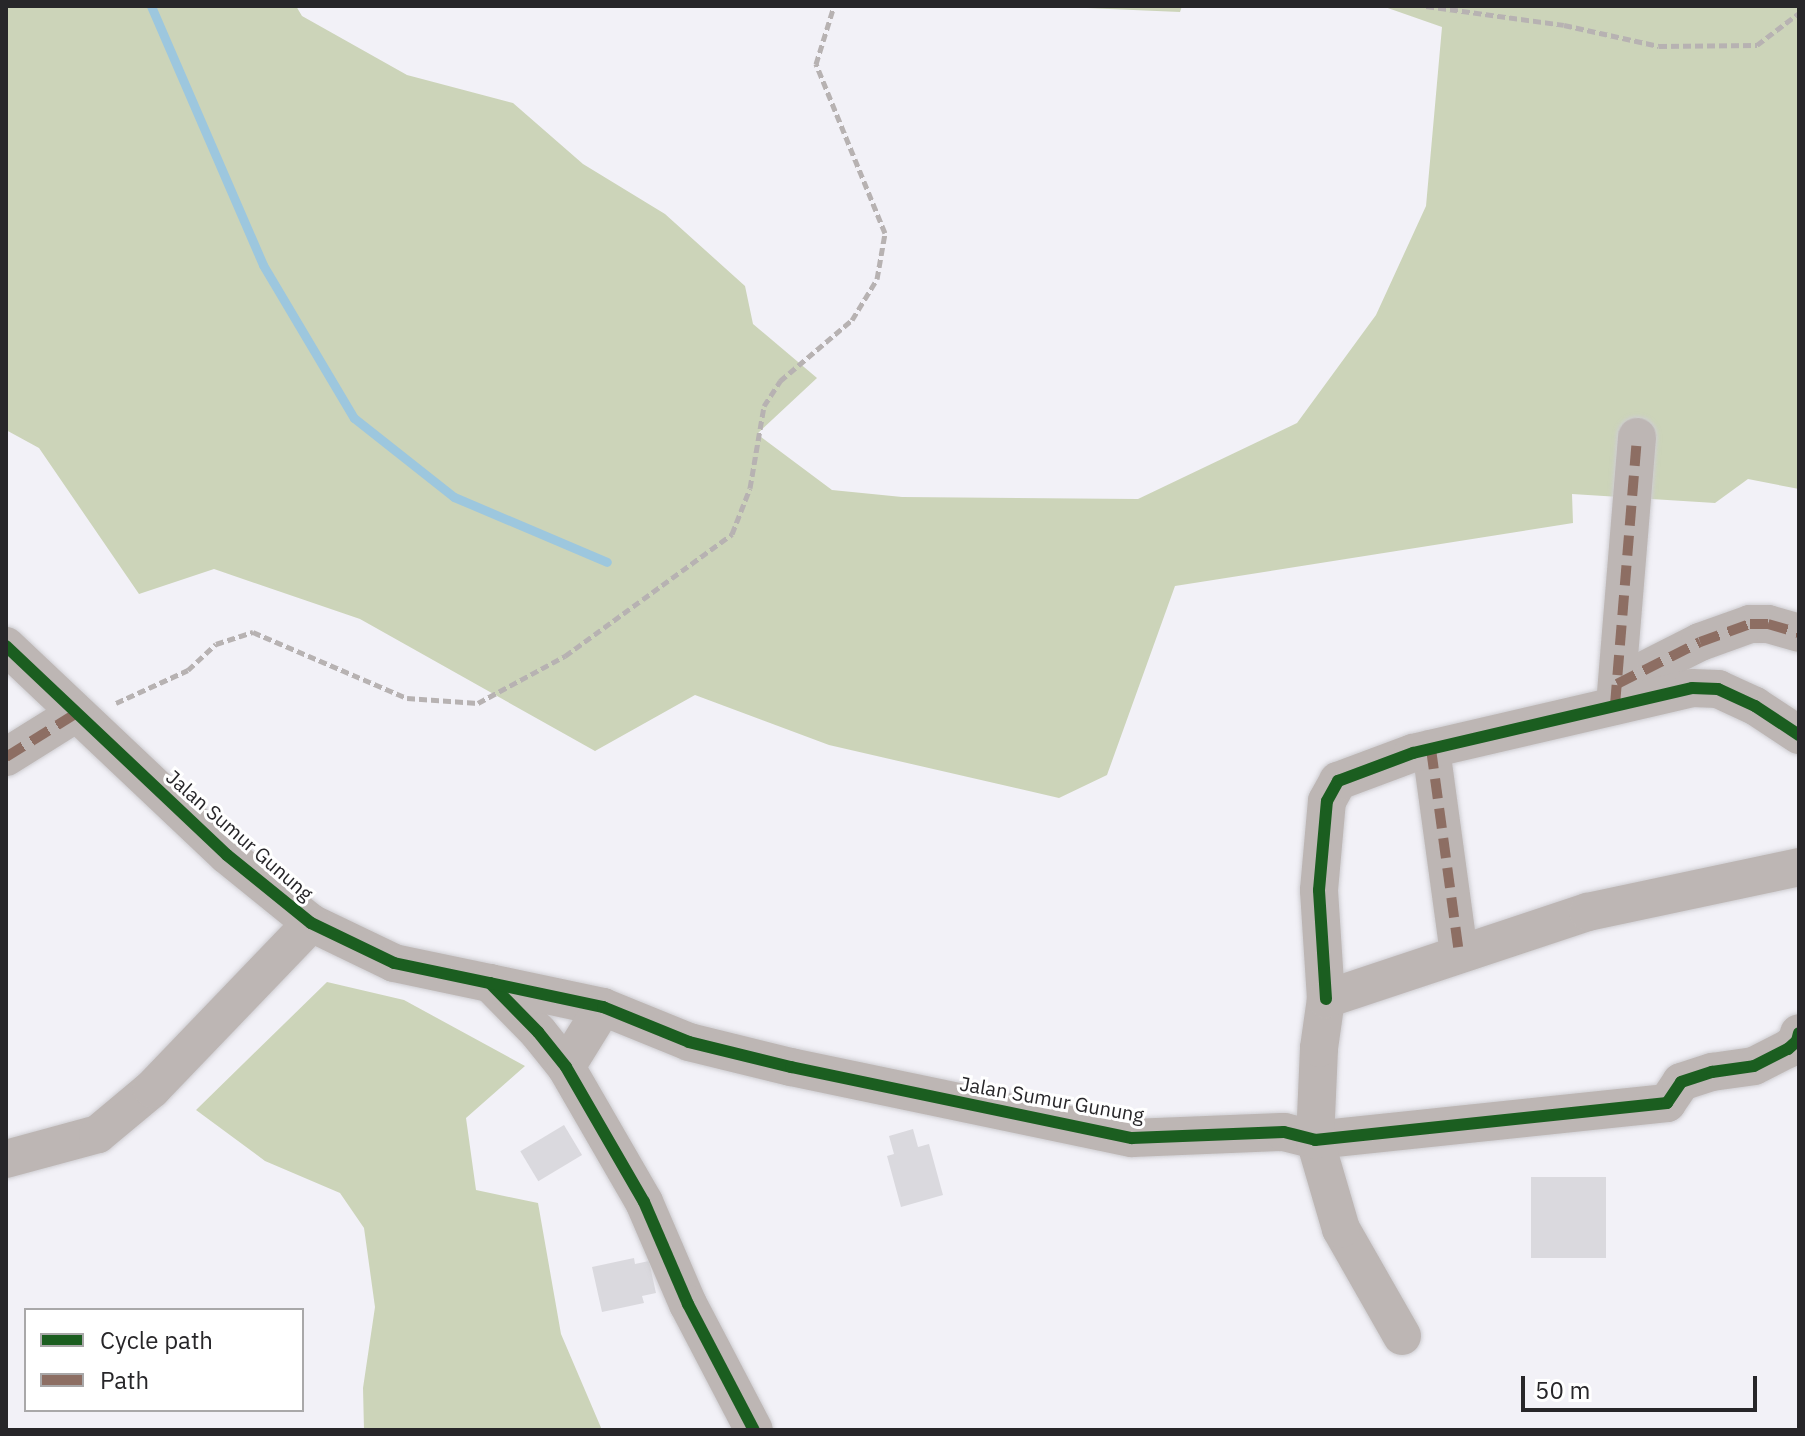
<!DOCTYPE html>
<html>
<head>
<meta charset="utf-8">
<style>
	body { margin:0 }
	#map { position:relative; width:1805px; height:1436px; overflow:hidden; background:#f2f1f7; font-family:"IBM Plex Sans",sans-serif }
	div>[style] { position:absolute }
	.forest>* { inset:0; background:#ccd4b9 }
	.stream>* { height:9px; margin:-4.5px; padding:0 4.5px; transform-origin:4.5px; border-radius:4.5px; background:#9dc7de }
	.building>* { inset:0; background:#dad9de; transform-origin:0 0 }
	.path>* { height:5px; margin-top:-2.5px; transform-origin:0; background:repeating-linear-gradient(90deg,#b7b2b2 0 8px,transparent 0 12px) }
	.roads { filter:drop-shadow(0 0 2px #cecdd1) drop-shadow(0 0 2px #cecdd1) }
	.minor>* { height:38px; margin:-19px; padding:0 19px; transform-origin:19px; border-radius:19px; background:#bdb6b4 }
	.quiet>* { height:10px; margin-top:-5px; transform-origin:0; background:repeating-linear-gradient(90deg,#8d6e63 0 20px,transparent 0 30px) }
	.cycleway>* { height:12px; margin:-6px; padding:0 6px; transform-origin:6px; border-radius:6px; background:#1b5e20 }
	span { translate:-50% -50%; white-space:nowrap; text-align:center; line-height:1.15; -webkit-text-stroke:6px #fff; paint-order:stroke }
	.street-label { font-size:20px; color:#272629 }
	.frame { position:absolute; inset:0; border:8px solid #272629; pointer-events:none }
	.legend { position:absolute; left:24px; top:1308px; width:280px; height:104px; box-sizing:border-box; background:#fff; border:2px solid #a9a8a9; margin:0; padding:10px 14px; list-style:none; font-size:24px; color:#272629 }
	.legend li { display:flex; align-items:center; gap:16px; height:40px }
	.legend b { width:40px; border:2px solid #a9a8a9 }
	.scale { position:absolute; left:1521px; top:1376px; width:236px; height:36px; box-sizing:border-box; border:4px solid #272629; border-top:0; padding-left:10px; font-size:24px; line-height:28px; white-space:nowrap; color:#272629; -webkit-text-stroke:6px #fff; paint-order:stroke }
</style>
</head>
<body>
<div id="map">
	<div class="forest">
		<div style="clip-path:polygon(6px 6px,296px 6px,302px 16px,407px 75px,513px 103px,583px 164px,665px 214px,745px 286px,753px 324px,817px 378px,757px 434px,832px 490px,902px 497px,1138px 499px,1297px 423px,1376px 315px,1426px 206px,1442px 27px,1382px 6px,1799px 6px,1799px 489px,1748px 479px,1715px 503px,1572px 494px,1573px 523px,1175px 586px,1107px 775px,1059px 798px,829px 745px,695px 695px,595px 751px,360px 619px,214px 569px,139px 594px,39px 448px,6px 430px)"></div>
		<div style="clip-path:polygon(1040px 6px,1182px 6px,1180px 12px)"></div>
		<div style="clip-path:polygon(327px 982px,404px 1000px,525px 1066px,466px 1118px,476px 1190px,538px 1203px,561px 1334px,602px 1430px,364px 1430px,363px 1388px,375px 1307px,364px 1228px,340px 1193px,265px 1161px,196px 1110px)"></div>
	</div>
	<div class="stream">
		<div style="left:151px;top:6px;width:282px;rotate:66.6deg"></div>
		<div style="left:263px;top:265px;width:178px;rotate:59.3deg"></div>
		<div style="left:354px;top:418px;width:127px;rotate:38.3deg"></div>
		<div style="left:454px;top:497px;width:166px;rotate:23deg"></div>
	</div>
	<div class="building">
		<div style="left:564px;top:1125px;width:35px;height:51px;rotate:59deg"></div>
		<div style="clip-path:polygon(913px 1129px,918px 1147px,929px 1144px,943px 1195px,901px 1207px,887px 1156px,894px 1154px,889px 1136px)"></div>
		<div style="left:1531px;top:1177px;width:75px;height:81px"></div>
		<div style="clip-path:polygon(634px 1258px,635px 1264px,649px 1261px,656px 1293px,642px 1296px,644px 1303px,602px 1312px,592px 1267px)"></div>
	</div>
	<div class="path">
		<div style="left:1426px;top:6px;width:139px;rotate:7.8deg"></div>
		<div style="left:1564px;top:25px;width:97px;rotate:12.5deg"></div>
		<div style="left:1659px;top:46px;width:98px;rotate:-0.6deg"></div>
		<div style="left:1757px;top:45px;width:53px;rotate:-37.3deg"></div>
		<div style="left:116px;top:703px;width:79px;rotate:-24.6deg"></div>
		<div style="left:188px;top:670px;width:38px;rotate:-43deg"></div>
		<div style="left:216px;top:644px;width:39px;rotate:-18deg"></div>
		<div style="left:253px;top:632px;width:168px;rotate:23.2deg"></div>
		<div style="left:407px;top:698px;width:71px;rotate:4deg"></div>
		<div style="left:478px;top:703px;width:99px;rotate:-28.4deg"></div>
		<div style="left:565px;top:656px;width:207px;rotate:-36.1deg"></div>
		<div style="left:732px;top:534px;width:49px;rotate:-68.6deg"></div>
		<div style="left:750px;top:488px;width:83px;rotate:-80.3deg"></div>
		<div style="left:764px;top:406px;width:30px;rotate:-57deg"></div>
		<div style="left:780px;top:381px;width:94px;rotate:-40.3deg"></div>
		<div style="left:852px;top:320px;width:48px;rotate:-58.6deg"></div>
		<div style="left:877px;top:279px;width:47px;rotate:-80.1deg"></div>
		<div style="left:885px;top:233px;width:183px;rotate:-112.2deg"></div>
		<div style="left:816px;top:64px;width:61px;rotate:-72.8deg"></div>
	</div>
	<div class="roads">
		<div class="minor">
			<div style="left:6px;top:646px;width:304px;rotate:43.4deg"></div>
			<div style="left:227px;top:855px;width:108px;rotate:39deg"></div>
			<div style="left:311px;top:923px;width:92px;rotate:25.7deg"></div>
			<div style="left:394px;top:963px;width:98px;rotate:11.8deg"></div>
			<div style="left:490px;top:983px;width:69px;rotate:45.6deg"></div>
			<div style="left:538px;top:1032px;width:45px;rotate:51.3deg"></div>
			<div style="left:566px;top:1067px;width:156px;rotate:60deg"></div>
			<div style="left:644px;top:1202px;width:111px;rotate:66.7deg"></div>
			<div style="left:688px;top:1304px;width:142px;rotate:62.4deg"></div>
			<div style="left:1617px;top:684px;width:93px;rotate:-26.8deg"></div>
			<div style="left:1700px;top:642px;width:53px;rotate:-19.8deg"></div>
			<div style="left:1750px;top:624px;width:18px"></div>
			<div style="left:1768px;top:624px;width:32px;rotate:16deg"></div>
			<div style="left:1615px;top:705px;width:269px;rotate:-85.3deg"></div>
			<div style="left:1431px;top:749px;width:206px;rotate:82.2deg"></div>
			<div style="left:6px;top:757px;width:81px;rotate:-31.9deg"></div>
			<div style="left:490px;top:983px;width:116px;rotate:12deg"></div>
			<div style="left:603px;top:1007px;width:93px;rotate:22.1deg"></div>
			<div style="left:689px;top:1042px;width:105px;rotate:13.8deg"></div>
			<div style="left:791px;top:1067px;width:348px;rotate:11.8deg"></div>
			<div style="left:1132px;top:1138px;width:152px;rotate:-2.3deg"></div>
			<div style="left:1284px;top:1132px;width:32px;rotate:14deg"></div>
			<div style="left:1315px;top:1140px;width:354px;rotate:-6deg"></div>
			<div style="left:1667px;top:1103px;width:25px;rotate:-56deg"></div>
			<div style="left:1681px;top:1082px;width:33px;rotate:-18deg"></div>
			<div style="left:1712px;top:1072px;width:42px;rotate:-8.1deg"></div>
			<div style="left:1754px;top:1066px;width:38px;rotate:-27deg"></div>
			<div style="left:1788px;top:1049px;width:12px;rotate:-42deg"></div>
			<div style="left:1797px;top:1041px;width:8px;rotate:-76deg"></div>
			<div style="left:1326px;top:999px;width:109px;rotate:-93.7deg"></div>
			<div style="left:1319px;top:890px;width:89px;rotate:-84.9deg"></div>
			<div style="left:1327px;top:801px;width:23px;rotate:-61deg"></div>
			<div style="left:1338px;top:781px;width:80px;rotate:-20.5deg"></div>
			<div style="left:1413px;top:753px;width:286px;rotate:-13.1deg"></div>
			<div style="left:1692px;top:688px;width:26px;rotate:2deg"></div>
			<div style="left:1718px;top:689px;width:41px;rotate:24.7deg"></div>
			<div style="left:1755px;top:706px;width:53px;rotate:33.4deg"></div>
			<div style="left:566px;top:1067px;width:70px;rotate:-58.3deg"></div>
			<div style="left:6px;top:1159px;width:95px;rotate:-15.2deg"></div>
			<div style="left:98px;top:1134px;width:70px;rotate:-39.8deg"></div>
			<div style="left:152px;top:1089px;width:230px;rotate:-46.2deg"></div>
			<div style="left:1402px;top:1336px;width:123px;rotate:-119.7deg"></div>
			<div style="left:1341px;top:1229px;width:93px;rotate:-106.3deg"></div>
			<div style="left:1315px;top:1140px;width:92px;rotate:-87.5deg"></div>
			<div style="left:1319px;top:1048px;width:49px;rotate:-81.9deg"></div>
			<div style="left:1326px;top:999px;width:276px;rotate:-18.4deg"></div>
			<div style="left:1588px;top:912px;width:216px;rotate:-12deg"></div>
		</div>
	</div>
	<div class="quiet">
		<div style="left:1617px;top:684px;width:93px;rotate:-26.8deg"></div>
		<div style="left:1700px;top:642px;width:53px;rotate:-19.8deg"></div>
		<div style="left:1750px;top:624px;width:18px"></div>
		<div style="left:1768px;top:624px;width:32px;rotate:16deg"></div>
		<div style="left:1615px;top:705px;width:269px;rotate:-85.3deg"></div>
		<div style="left:1431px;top:749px;width:206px;rotate:82.2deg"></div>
		<div style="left:6px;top:757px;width:81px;rotate:-31.9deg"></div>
	</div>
	<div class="cycleway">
		<div style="left:6px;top:646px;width:304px;rotate:43.4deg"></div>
		<div style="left:227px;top:855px;width:108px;rotate:39deg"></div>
		<div style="left:311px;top:923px;width:92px;rotate:25.7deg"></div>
		<div style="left:394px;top:963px;width:98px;rotate:11.8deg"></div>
		<div style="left:490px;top:983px;width:69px;rotate:45.6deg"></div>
		<div style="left:538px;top:1032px;width:45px;rotate:51.3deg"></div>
		<div style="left:566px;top:1067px;width:156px;rotate:60deg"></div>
		<div style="left:644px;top:1202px;width:111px;rotate:66.7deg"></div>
		<div style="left:688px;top:1304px;width:142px;rotate:62.4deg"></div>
		<div style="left:490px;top:983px;width:116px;rotate:12deg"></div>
		<div style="left:603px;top:1007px;width:93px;rotate:22.1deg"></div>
		<div style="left:689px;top:1042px;width:105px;rotate:13.8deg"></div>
		<div style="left:791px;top:1067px;width:348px;rotate:11.8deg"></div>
		<div style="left:1132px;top:1138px;width:152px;rotate:-2.3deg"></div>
		<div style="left:1284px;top:1132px;width:32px;rotate:14deg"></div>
		<div style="left:1315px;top:1140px;width:354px;rotate:-6deg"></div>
		<div style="left:1667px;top:1103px;width:25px;rotate:-56deg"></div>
		<div style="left:1681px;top:1082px;width:33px;rotate:-18deg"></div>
		<div style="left:1712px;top:1072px;width:42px;rotate:-8.1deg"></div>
		<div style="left:1754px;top:1066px;width:38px;rotate:-27deg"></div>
		<div style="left:1788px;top:1049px;width:12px;rotate:-42deg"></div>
		<div style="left:1797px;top:1041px;width:8px;rotate:-76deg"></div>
		<div style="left:1326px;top:999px;width:109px;rotate:-93.7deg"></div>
		<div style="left:1319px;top:890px;width:89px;rotate:-84.9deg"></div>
		<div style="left:1327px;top:801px;width:23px;rotate:-61deg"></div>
		<div style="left:1338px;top:781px;width:80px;rotate:-20.5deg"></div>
		<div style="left:1413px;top:753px;width:286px;rotate:-13.1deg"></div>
		<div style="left:1692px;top:688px;width:26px;rotate:2deg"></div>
		<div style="left:1718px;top:689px;width:41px;rotate:24.7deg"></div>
		<div style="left:1755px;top:706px;width:53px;rotate:33.4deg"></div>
	</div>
	<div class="street-label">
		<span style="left:240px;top:835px;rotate:41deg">Jalan Sumur Gunung</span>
		<span style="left:1052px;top:1099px;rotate:10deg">Jalan Sumur Gunung</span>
	</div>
	<div class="frame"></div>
	<ul class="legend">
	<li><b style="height:10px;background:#1b5e20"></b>Cycle path</li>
	<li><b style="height:10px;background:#8d6e63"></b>Path</li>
	</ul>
	<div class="scale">50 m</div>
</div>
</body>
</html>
